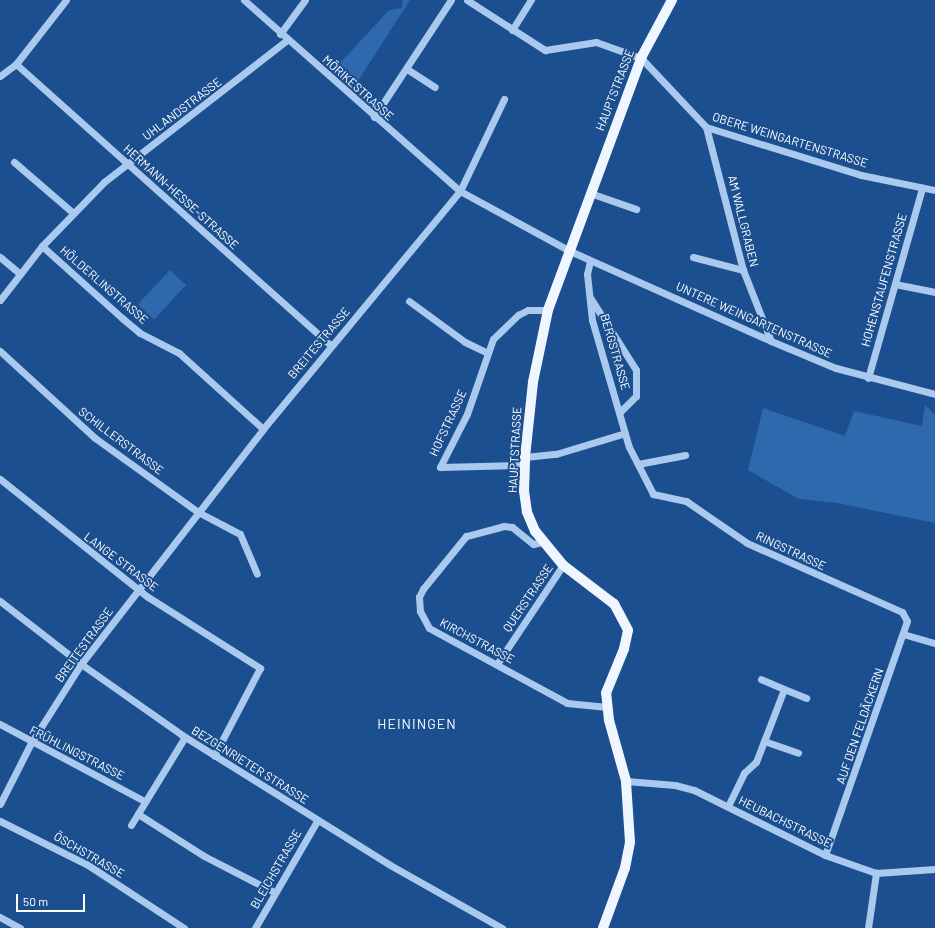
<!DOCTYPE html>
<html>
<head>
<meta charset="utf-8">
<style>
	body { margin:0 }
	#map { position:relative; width:935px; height:928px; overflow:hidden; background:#1b4f8f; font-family:Barlow,sans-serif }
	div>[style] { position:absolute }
	.green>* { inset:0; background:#2e69ad; transform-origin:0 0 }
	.minor>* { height:7px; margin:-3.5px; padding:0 3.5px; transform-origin:3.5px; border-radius:3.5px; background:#a9c9ee }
	.major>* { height:10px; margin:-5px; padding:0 5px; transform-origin:5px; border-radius:5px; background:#f0f6ff }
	span { translate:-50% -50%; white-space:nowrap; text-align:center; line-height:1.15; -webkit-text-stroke:4px #1b4f8f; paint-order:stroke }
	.street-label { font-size:12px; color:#fff }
	.quarter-label { font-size:14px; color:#fff; letter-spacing:1px }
	.scale { position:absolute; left:16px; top:894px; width:69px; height:18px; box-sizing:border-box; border:2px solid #fff; border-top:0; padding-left:5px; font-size:12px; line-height:14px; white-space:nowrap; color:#fff; -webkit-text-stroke:3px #1b4f8f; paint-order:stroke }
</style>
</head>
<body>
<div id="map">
	<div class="green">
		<div style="clip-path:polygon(403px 0,410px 0,356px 84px,339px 68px,341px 62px,389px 10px,402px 8px)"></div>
		<div style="left:170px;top:270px;width:22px;height:47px;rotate:43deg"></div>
		<div style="clip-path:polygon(925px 405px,935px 414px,935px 523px,837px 503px,799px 499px,748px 470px,763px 408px,845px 436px,854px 411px,922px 426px)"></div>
	</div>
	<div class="minor">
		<div style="left:244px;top:0;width:288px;rotate:41.5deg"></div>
		<div style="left:460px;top:191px;width:125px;rotate:28.6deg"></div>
		<div style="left:570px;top:251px;width:220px;rotate:24.1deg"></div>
		<div style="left:771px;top:341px;width:70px;rotate:22.6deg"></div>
		<div style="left:836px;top:368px;width:102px;rotate:14.7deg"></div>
		<div style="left:467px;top:0;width:93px;rotate:32.7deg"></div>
		<div style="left:545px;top:50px;width:52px;rotate:-8.9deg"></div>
		<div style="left:596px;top:42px;width:48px;rotate:19.6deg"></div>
		<div style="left:641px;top:58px;width:95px;rotate:46.7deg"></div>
		<div style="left:706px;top:127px;width:162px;rotate:17.2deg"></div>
		<div style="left:861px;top:175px;width:76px;rotate:11.5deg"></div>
		<div style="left:512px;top:30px;width:36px;rotate:-58deg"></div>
		<div style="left:280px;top:34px;width:42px;rotate:-53.7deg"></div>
		<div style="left:16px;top:64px;width:423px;rotate:41.8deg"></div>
		<div style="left:407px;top:69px;width:33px;rotate:33deg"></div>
		<div style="left:0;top:76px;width:20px;rotate:-37deg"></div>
		<div style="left:16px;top:64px;width:81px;rotate:-52deg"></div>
		<div style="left:374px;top:117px;width:140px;rotate:-56.7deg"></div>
		<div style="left:706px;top:127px;width:148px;rotate:75.5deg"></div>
		<div style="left:743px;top:270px;width:76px;rotate:68.5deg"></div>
		<div style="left:14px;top:162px;width:78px;rotate:40.8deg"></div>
		<div style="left:590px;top:193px;width:49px;rotate:19.2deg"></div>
		<div style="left:42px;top:246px;width:108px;rotate:42deg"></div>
		<div style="left:122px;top:318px;width:23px;rotate:40deg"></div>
		<div style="left:140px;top:333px;width:44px;rotate:27.1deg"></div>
		<div style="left:179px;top:353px;width:113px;rotate:42.1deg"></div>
		<div style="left:0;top:257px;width:26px;rotate:40deg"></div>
		<div style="left:693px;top:257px;width:52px;rotate:14.6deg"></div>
		<div style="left:590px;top:261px;width:13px;rotate:103deg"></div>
		<div style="left:587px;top:274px;width:46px;rotate:83.8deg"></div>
		<div style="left:592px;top:320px;width:132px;rotate:73.8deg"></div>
		<div style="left:629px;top:447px;width:53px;rotate:62.9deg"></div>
		<div style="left:653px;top:494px;width:34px;rotate:12deg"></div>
		<div style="left:686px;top:501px;width:74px;rotate:34.5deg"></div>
		<div style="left:747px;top:543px;width:170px;rotate:24deg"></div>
		<div style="left:902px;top:612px;width:10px;rotate:61deg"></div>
		<div style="left:907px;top:621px;width:248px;rotate:109.3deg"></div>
		<div style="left:895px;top:284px;width:41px;rotate:11.3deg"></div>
		<div style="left:591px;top:299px;width:84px;rotate:57.6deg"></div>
		<div style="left:636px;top:370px;width:26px;rotate:90deg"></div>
		<div style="left:636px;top:396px;width:21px;rotate:135deg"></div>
		<div style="left:0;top:300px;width:68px;rotate:-52.1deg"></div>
		<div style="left:42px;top:246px;width:89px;rotate:-45.9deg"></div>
		<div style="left:104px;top:182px;width:232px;rotate:-37.8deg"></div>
		<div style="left:409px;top:301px;width:69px;rotate:36.2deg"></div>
		<div style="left:465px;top:342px;width:25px;rotate:26deg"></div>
		<div style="left:0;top:351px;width:129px;rotate:42.5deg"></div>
		<div style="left:95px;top:438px;width:127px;rotate:35.7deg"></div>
		<div style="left:198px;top:512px;width:47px;rotate:27.6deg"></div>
		<div style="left:240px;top:534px;width:43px;rotate:67deg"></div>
		<div style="left:868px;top:378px;width:198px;rotate:-74.1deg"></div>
		<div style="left:525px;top:457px;width:31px;rotate:-6deg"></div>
		<div style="left:556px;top:454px;width:72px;rotate:-16.9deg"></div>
		<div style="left:638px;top:464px;width:48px;rotate:-10.8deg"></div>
		<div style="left:525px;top:465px;width:85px;rotate:178.7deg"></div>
		<div style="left:440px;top:467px;width:59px;rotate:-63deg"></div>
		<div style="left:467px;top:414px;width:79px;rotate:-70.9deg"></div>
		<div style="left:493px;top:339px;width:35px;rotate:-44deg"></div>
		<div style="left:518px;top:315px;width:11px;rotate:-27deg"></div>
		<div style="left:528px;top:310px;width:20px"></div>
		<div style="left:0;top:479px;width:189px;rotate:38.6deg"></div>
		<div style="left:148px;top:597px;width:133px;rotate:32.4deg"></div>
		<div style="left:260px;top:668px;width:99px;rotate:117.6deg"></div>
		<div style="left:542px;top:542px;width:9px;rotate:167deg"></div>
		<div style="left:533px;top:544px;width:27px;rotate:-141deg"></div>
		<div style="left:512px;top:527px;width:8px;rotate:-173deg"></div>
		<div style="left:504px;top:526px;width:39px;rotate:165deg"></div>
		<div style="left:466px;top:536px;width:68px;rotate:129.1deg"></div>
		<div style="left:423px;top:589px;width:9px;rotate:117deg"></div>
		<div style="left:419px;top:597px;width:14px;rotate:86deg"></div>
		<div style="left:420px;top:611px;width:19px;rotate:62deg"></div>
		<div style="left:429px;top:628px;width:157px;rotate:28.5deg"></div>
		<div style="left:567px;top:703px;width:40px;rotate:5.7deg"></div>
		<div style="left:0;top:601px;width:103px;rotate:37.9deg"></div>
		<div style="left:81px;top:664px;width:123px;rotate:35.1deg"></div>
		<div style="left:182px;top:735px;width:245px;rotate:32deg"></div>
		<div style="left:390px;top:865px;width:129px;rotate:29.4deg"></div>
		<div style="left:903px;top:634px;width:33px;rotate:16deg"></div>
		<div style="left:497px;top:664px;width:119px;rotate:-56.3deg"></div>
		<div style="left:784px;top:689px;width:24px;rotate:22deg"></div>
		<div style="left:0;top:724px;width:163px;rotate:28.1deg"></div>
		<div style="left:764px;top:741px;width:36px;rotate:19deg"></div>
		<div style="left:626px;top:781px;width:49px;rotate:4.7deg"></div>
		<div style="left:675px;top:785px;width:20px;rotate:15deg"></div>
		<div style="left:694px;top:790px;width:146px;rotate:26.4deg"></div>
		<div style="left:825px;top:855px;width:54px;rotate:19.4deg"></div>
		<div style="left:876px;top:873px;width:59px;rotate:-3.9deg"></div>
		<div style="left:0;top:804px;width:68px;rotate:-63.1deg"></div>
		<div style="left:31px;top:743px;width:93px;rotate:-57.7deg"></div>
		<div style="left:81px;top:664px;width:297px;rotate:-52.2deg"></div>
		<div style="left:263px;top:429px;width:309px;rotate:-50.4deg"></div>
		<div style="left:460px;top:191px;width:102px;rotate:-64.4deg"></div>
		<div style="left:728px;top:806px;width:37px;rotate:-64deg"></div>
		<div style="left:744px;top:773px;width:16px;rotate:-43deg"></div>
		<div style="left:756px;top:762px;width:78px;rotate:-69deg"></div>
		<div style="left:784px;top:689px;width:25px;rotate:-157deg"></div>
		<div style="left:138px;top:814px;width:78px;rotate:32.5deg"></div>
		<div style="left:204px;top:856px;width:79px;rotate:27.2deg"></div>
		<div style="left:0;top:821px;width:98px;rotate:26.6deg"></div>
		<div style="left:88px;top:865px;width:115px;rotate:33.3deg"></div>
		<div style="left:131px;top:825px;width:103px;rotate:-58.5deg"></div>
		<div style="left:0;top:917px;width:23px;rotate:29deg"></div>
		<div style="left:255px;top:928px;width:124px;rotate:-59.9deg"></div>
		<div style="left:868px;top:928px;width:56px;rotate:-81.7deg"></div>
	</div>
	<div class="major">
		<div style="left:603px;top:928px;width:64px;rotate:-69.9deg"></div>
		<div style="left:625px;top:868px;width:26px;rotate:-79deg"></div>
		<div style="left:630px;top:842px;width:61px;rotate:-93.8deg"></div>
		<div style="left:626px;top:781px;width:63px;rotate:-105.6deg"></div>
		<div style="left:609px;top:720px;width:27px;rotate:-96deg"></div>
		<div style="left:606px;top:693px;width:48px;rotate:-67.8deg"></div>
		<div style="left:624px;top:649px;width:19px;rotate:-78deg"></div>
		<div style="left:628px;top:630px;width:30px;rotate:-118deg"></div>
		<div style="left:614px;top:604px;width:64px;rotate:-142.6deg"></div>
		<div style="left:563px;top:565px;width:44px;rotate:-129.5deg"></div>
		<div style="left:535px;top:531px;width:21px;rotate:-113deg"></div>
		<div style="left:527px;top:512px;width:21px;rotate:-98deg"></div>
		<div style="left:524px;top:491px;width:34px;rotate:-88deg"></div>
		<div style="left:525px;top:457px;width:75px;rotate:-83.9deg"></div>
		<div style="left:533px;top:382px;width:74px;rotate:-78.2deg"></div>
		<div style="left:548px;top:310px;width:269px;rotate:-69.7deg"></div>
		<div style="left:641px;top:58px;width:66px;rotate:-61.9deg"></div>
	</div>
	<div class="street-label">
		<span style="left:358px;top:88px;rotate:42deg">MÖRIKESTRASSE</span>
		<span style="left:615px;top:90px;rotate:-69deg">HAUPTSTRASSE</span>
		<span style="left:182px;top:109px;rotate:-37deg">UHLANDSTRASSE</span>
		<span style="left:790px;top:140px;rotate:17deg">OBERE WEINGARTENSTRASSE</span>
		<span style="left:181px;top:197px;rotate:42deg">HERMANN-HESSE-STRASSE</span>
		<span style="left:743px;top:221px;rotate:76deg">AM WALLGRABEN</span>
		<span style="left:884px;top:280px;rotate:-74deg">HOHENSTAUFENSTRASSE</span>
		<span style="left:104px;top:285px;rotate:41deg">HÖLDERLINSTRASSE</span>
		<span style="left:754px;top:320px;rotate:24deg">UNTERE WEINGARTENSTRASSE</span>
		<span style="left:319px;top:343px;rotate:-50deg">BREITESTRASSE</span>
		<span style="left:615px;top:352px;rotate:74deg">BERGSTRASSE</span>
		<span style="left:448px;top:423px;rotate:-65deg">HOFSTRASSE</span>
		<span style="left:121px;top:441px;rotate:37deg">SCHILLERSTRASSE</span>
		<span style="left:515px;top:450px;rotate:-87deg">HAUPTSTRASSE</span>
		<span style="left:791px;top:551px;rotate:25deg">RINGSTRASSE</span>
		<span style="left:121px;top:562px;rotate:37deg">LANGE STRASSE</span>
		<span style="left:528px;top:598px;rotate:-56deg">QUERSTRASSE</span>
		<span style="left:477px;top:641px;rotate:28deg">KIRCHSTRASSE</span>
		<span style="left:84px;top:645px;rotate:-54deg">BREITESTRASSE</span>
		<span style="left:860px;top:726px;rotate:-71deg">AUF DEN FELDÄCKERN</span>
		<span style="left:77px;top:753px;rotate:27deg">FRÜHLINGSTRASSE</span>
		<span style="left:250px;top:765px;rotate:32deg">BEZGENRIETER STRASSE</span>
		<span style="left:785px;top:822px;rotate:26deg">HEUBACHSTRASSE</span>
		<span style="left:89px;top:855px;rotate:30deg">ÖSCHSTRASSE</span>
		<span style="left:276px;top:869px;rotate:-60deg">BLEICHSTRASSE</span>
	</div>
	<div class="quarter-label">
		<span style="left:417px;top:724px">HEININGEN</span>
	</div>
	<div class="scale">50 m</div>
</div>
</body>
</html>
